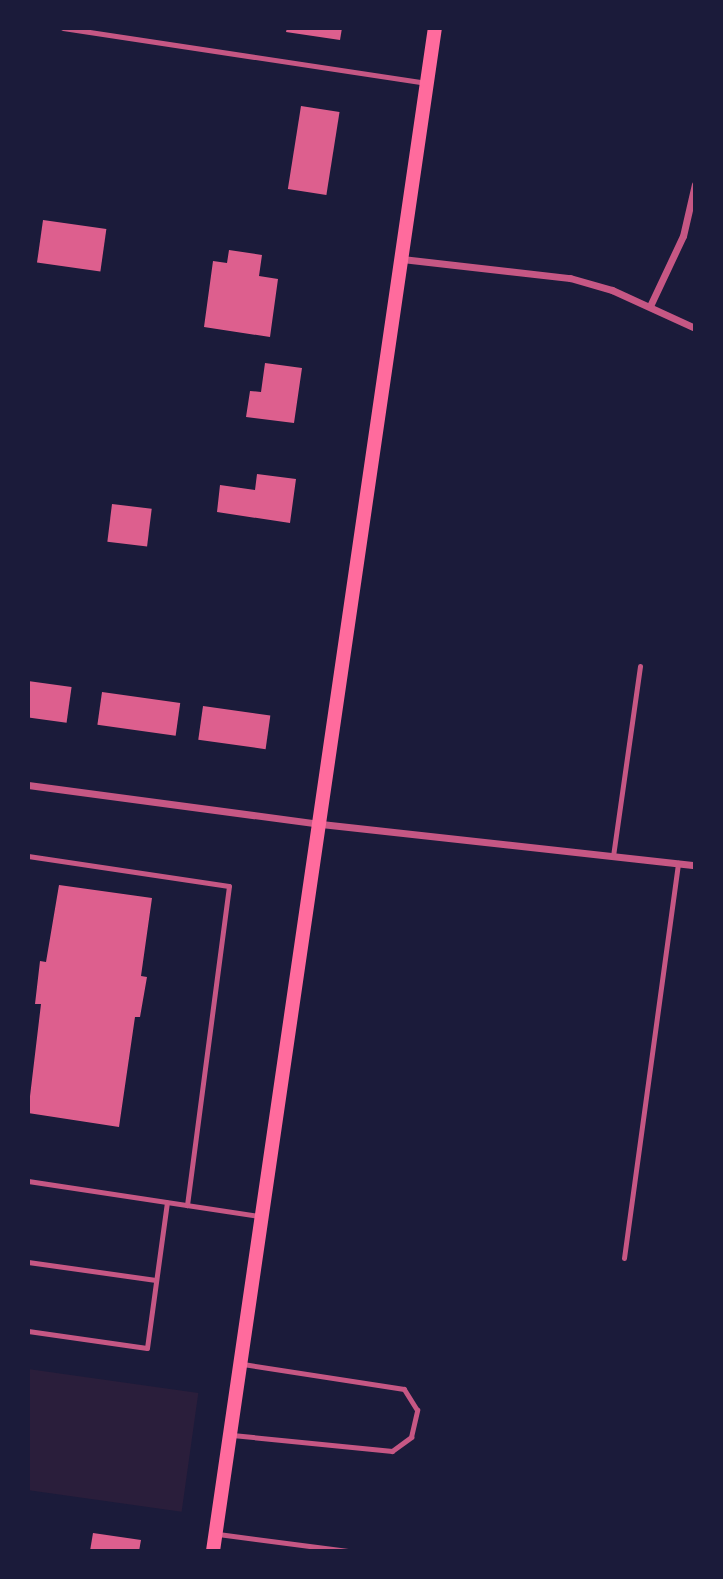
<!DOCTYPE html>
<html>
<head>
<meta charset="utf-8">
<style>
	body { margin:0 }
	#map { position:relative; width:723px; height:1579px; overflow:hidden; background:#1b1b3a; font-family:Ubuntu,sans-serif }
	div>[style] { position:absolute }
	.green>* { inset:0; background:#2a1e3b; transform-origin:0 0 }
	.building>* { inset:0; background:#dd5f8e; transform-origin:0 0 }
	.service>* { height:5px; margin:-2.5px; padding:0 2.5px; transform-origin:2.5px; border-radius:2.5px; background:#c65784 }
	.minor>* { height:7px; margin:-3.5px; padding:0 3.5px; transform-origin:3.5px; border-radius:3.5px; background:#c65784 }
	.secondary>* { height:14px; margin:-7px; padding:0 7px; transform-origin:7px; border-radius:7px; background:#ff6b9d }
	span { translate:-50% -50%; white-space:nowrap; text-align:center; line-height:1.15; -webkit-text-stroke:5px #1b1b3a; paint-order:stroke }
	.frame { position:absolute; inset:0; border:30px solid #1b1b3a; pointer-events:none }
</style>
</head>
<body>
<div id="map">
	<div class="green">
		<div style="left:28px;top:1369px;width:172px;height:120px;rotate:8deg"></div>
	</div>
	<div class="building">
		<div style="clip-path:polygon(287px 28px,342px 28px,340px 40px,286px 32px)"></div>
		<div style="left:301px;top:106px;width:39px;height:84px;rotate:9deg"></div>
		<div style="left:43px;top:220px;width:64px;height:43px;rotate:8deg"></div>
		<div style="clip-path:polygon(229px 250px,262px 255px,259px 276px,278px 279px,270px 337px,204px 327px,213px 261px,227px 263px)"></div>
		<div style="clip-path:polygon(265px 363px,302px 368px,294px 423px,246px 417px,250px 391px,261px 392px)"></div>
		<div style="clip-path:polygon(257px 474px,296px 479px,290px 523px,217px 512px,220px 485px,255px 490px)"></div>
		<div style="left:112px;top:504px;width:40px;height:38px;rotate:7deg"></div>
		<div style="left:28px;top:681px;width:44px;height:36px;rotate:8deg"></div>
		<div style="left:102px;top:692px;width:79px;height:33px;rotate:8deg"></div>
		<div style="left:203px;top:706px;width:68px;height:34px;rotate:8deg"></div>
		<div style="clip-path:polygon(59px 885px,152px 898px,141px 976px,147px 977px,140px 1017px,135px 1017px,119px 1127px,28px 1113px,41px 1004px,35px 1004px,40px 961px,46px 962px)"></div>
		<div style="clip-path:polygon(93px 1533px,141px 1540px,139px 1551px,90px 1551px)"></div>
	</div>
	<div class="service">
		<div style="left:63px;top:28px;width:368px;rotate:8.6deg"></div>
		<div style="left:28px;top:856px;width:203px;rotate:8.5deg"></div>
		<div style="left:229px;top:886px;width:322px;rotate:97.5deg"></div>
		<div style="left:613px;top:856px;width:192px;rotate:-81.9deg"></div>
		<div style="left:28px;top:1181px;width:235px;rotate:8.6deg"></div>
		<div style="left:624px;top:1258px;width:399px;rotate:-82.2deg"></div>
		<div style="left:28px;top:1262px;width:129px;rotate:8deg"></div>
		<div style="left:28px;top:1331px;width:120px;rotate:8.1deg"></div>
		<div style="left:147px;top:1348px;width:147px;rotate:-82.2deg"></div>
		<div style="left:232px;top:1435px;width:161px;rotate:5.7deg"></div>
		<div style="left:392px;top:1451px;width:24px;rotate:-36deg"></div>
		<div style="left:411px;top:1437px;width:28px;rotate:-77deg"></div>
		<div style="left:417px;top:1410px;width:25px;rotate:-122deg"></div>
		<div style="left:404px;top:1389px;width:163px;rotate:-171.2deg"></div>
		<div style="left:218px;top:1534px;width:131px;rotate:7.5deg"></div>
	</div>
	<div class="minor">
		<div style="left:402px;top:259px;width:169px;rotate:6.5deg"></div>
		<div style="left:570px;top:278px;width:44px;rotate:15.9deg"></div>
		<div style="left:612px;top:290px;width:91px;rotate:24.6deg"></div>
		<div style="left:650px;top:306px;width:77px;rotate:-64.8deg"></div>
		<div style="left:683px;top:236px;width:53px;rotate:-77deg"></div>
		<div style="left:28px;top:785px;width:296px;rotate:7.6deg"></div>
		<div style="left:321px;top:824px;width:376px;rotate:6.3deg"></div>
	</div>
	<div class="secondary">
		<div style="left:213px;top:1551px;width:1539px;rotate:-81.71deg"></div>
	</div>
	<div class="frame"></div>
</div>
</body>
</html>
